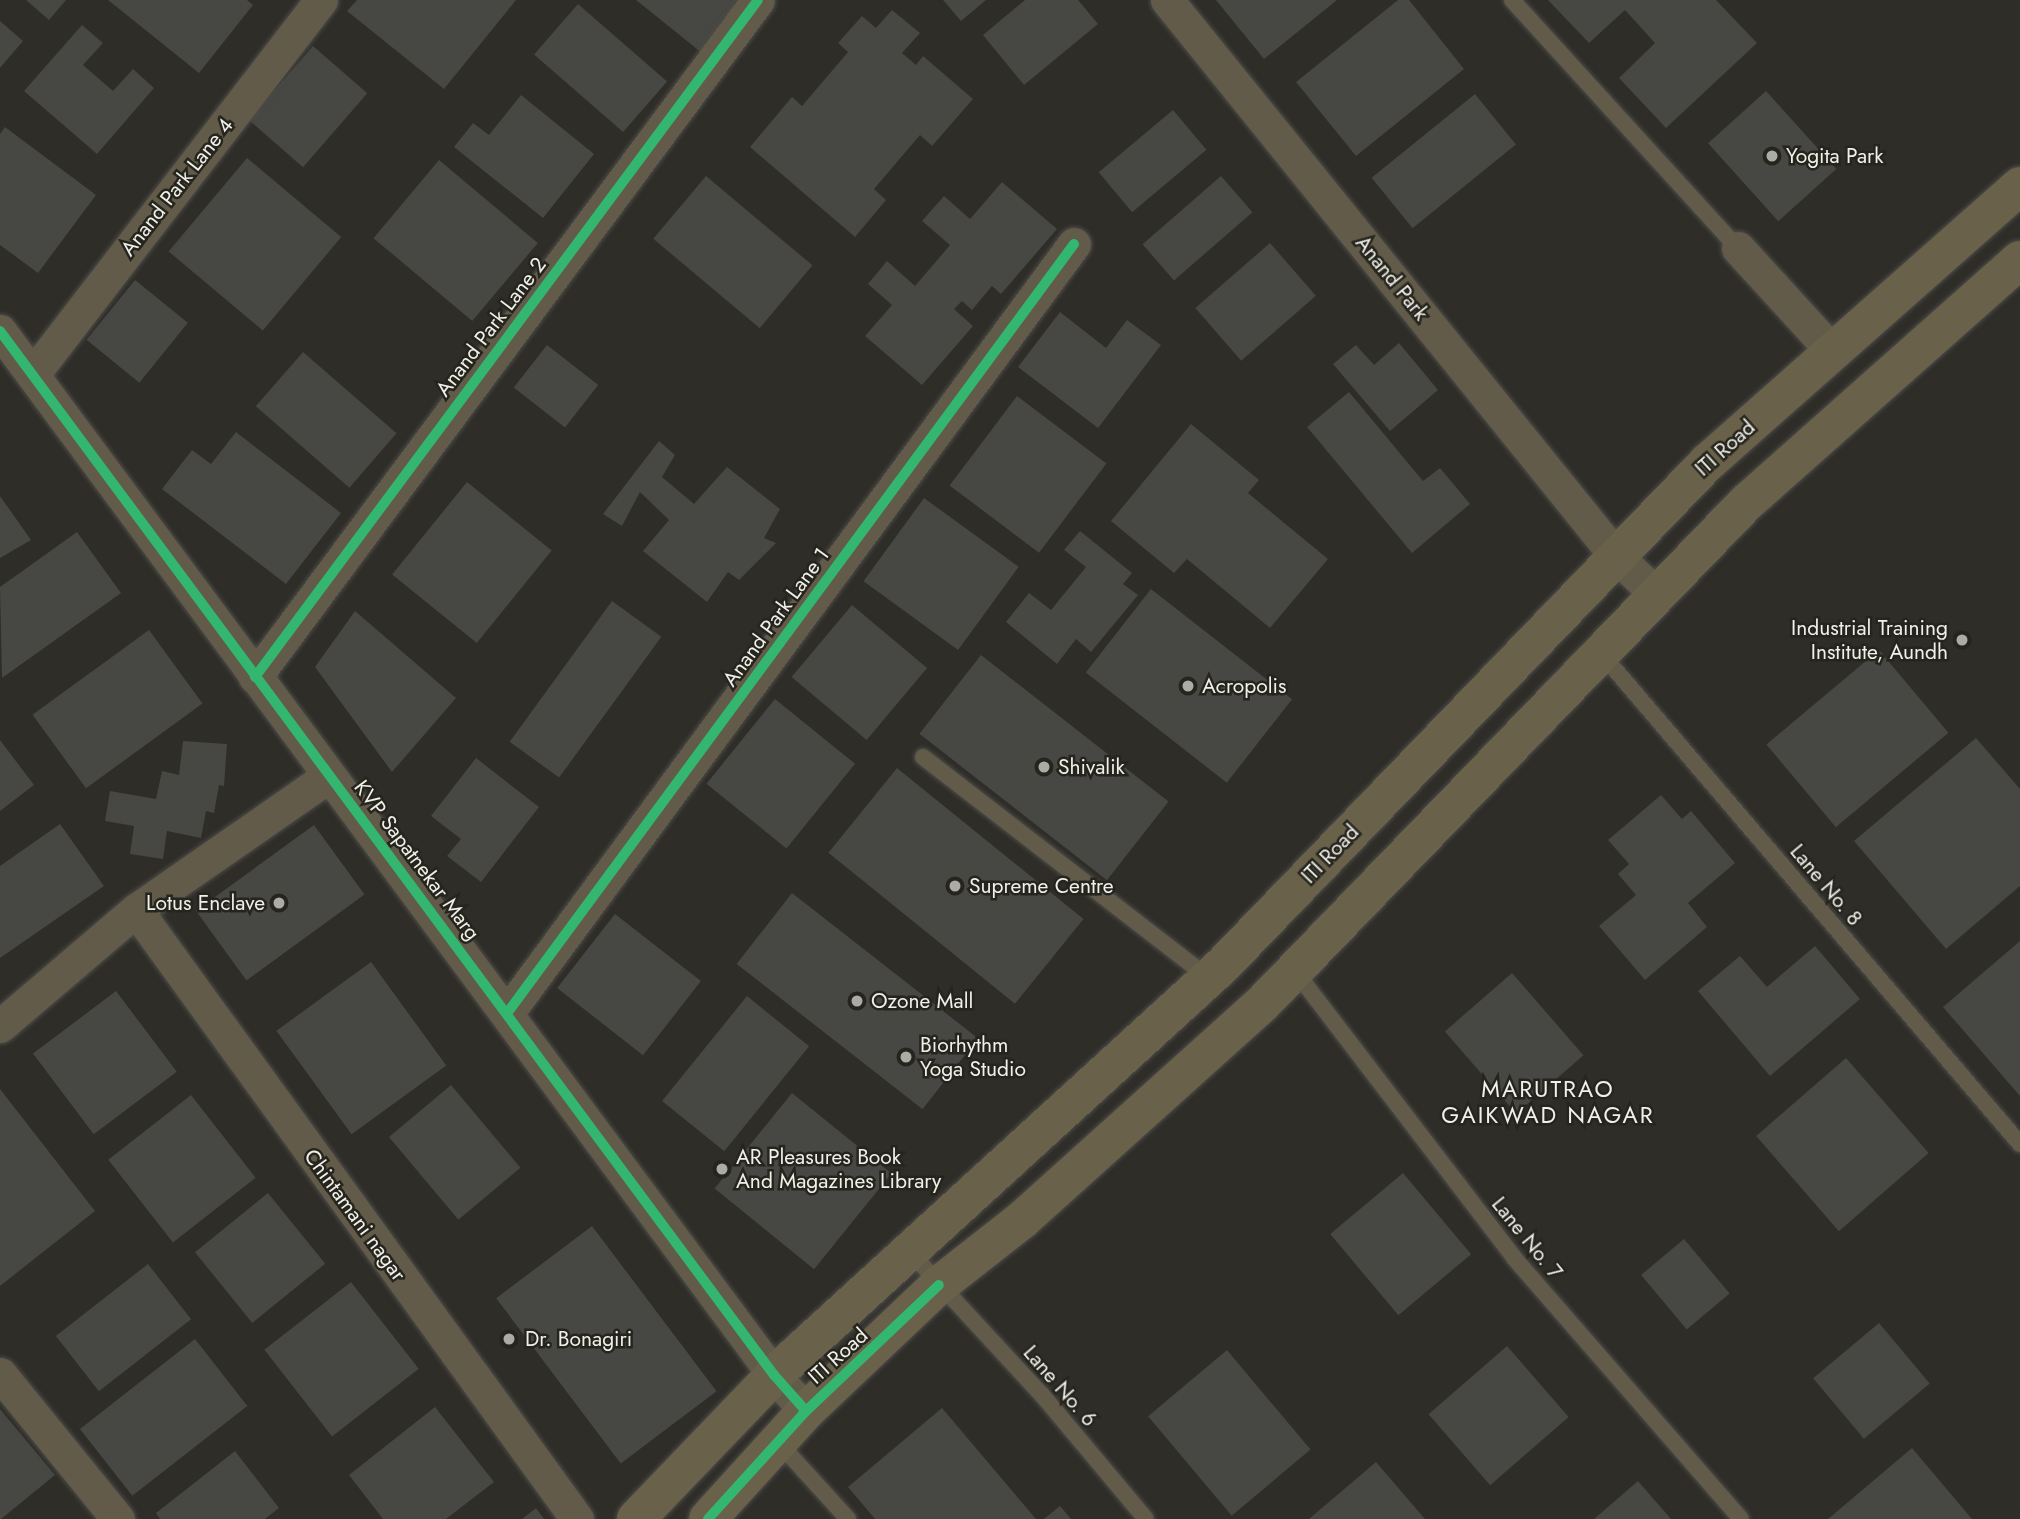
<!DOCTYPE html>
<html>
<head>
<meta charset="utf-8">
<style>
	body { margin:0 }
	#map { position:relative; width:2020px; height:1519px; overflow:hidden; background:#2e2d28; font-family:Jost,sans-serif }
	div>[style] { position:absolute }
	.building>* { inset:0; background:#474743; transform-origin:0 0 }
	.roads { filter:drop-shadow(0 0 2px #4c4b48) drop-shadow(0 0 2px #4c4b48) }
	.service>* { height:16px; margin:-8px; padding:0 8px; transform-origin:8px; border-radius:8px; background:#625b4a }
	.minor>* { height:33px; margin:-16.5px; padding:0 16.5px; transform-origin:16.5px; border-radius:16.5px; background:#625b4a }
	.secondary>* { height:38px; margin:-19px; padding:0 19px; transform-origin:19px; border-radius:19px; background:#6a614a }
	.cycleway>* { height:10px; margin:-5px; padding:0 5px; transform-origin:5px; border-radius:5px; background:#33b770 }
	.dots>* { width:19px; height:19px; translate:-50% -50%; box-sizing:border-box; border:4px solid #26251d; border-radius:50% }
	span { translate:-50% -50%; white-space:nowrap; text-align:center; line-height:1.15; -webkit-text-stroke:5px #26251d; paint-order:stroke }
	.poi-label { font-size:21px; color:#f0f0ea }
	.left { translate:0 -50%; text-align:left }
	.right { translate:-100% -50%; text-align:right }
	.street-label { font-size:21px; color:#f0f0ea }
	.neighbourhood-label { font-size:23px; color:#f0f0ea; letter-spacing:2px }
</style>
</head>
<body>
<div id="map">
	<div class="building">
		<div style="clip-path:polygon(26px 0,66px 0,49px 20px)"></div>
		<div style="clip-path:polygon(108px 0,247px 0,253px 5px,199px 73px)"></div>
		<div style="clip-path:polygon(357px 0,516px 0,444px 89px,347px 11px)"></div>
		<div style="clip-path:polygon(636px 0,744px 0,702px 53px)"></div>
		<div style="clip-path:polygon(943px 0,986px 0,961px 21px)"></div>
		<div style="clip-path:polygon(1025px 0,1078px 0,1098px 24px,1024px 85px,983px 35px)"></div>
		<div style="clip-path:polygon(1216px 0,1337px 0,1264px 59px)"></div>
		<div style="clip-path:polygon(1398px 0,1409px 0,1464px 69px,1356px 156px,1296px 82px)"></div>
		<div style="clip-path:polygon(1548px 0,1716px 0,1757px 43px,1666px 128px,1619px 78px,1655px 43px,1625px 10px,1589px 43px)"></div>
		<div style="left:578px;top:4px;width:118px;height:67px;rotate:41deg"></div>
		<div style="clip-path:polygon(892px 10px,920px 33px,902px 53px,916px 65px,923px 56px,973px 99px,932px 146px,920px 135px,874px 189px,886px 200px,855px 237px,750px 147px,792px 97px,802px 106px,848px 52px,838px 43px,862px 16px,876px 28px)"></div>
		<div style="clip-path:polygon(0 21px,23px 41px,0 68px)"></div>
		<div style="clip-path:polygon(82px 25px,103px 43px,83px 65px,113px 91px,133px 69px,154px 88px,97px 154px,24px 91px)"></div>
		<div style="left:313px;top:46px;width:72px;height:98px;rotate:41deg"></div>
		<div style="left:1766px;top:91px;width:105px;height:78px;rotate:48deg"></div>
		<div style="left:1475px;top:94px;width:65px;height:133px;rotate:51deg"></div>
		<div style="clip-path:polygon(521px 95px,594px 154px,543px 218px,454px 147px,473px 123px,489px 135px)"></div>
		<div style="left:1173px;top:110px;width:52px;height:97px;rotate:50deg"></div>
		<div style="clip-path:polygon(5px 127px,96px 195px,38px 273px,0 245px,0 134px)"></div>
		<div style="left:247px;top:158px;width:123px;height:122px;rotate:40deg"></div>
		<div style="left:439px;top:160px;width:129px;height:102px;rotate:40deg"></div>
		<div style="left:706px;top:176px;width:139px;height:82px;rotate:40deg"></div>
		<div style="left:1221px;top:176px;width:48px;height:104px;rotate:49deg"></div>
		<div style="clip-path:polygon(1002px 182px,1057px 229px,1001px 294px,992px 286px,972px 310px,962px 301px,954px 309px,973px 326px,922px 385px,865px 336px,892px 305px,868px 284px,887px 261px,915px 286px,950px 245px,922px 221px,944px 196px,970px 219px)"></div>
		<div style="left:1270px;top:243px;width:70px;height:99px;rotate:49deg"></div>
		<div style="left:135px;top:280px;width:68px;height:77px;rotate:39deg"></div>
		<div style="clip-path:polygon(1060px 312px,1106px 348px,1127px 320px,1161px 345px,1098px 428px,1018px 367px)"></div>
		<div style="clip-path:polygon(1399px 343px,1438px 390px,1390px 431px,1333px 364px,1356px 345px,1374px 365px)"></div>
		<div style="left:547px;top:345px;width:65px;height:54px;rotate:38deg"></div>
		<div style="left:303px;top:352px;width:124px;height:72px;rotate:41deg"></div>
		<div style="clip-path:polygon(1349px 392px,1423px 481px,1440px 468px,1470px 504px,1412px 553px,1307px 427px)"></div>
		<div style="left:1017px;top:396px;width:112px;height:112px;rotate:37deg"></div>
		<div style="clip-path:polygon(1191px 424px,1259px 480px,1248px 493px,1328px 559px,1270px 628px,1187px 559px,1174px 573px,1111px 521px)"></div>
		<div style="clip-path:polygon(236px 432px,341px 513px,286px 584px,162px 489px,192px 450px,211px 464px)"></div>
		<div style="clip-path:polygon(659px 441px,675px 455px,662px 477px,694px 504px,727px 467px,780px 509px,764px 538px,776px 543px,739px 580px,728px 572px,707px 602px,643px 551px,669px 520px,640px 492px,622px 526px,603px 514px)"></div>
		<div style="left:467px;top:482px;width:109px;height:119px;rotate:39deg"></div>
		<div style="clip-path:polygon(0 496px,31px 540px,0 558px)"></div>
		<div style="left:924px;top:498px;width:117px;height:103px;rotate:36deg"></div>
		<div style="clip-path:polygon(1080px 531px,1132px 573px,1123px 584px,1138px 595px,1091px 652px,1076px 639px,1057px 664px,1006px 622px,1029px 593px,1051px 610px,1086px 567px,1064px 550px)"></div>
		<div style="clip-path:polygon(77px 532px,121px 593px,2px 678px,0 587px)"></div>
		<div style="left:1151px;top:589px;width:179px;height:106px;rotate:38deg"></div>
		<div style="left:612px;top:601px;width:61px;height:174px;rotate:36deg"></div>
		<div style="left:852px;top:605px;width:98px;height:94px;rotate:40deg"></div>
		<div style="clip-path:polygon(355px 611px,456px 698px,392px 772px,315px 667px)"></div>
		<div style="left:149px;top:630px;width:91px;height:144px;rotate:54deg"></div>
		<div style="left:1879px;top:650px;width:108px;height:147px;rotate:50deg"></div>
		<div style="left:981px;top:655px;width:238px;height:100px;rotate:38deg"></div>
		<div style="left:775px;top:699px;width:103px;height:109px;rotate:39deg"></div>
		<div style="clip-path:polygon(1976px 738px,2020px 789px,2020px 886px,1946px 949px,1854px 841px)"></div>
		<div style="clip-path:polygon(0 740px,34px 785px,0 811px)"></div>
		<div style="clip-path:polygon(183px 741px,227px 744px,224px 786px,219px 785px,214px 813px,206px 811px,201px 838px,167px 831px,163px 859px,130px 854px,134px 826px,105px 821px,110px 791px,156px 799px,162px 771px,179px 775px)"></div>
		<div style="clip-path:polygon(476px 758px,539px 807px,481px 882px,447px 856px,461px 839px,431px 816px)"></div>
		<div style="left:897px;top:768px;width:240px;height:109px;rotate:39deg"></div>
		<div style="clip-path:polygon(1661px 795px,1682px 819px,1691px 811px,1735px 863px,1688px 903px,1707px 927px,1645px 980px,1599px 926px,1636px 895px,1618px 874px,1629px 864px,1608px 840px)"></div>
		<div style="clip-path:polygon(60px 824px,104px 886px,0 958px,0 866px)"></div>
		<div style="left:314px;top:825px;width:86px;height:146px;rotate:54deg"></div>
		<div style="left:792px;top:893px;width:236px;height:90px;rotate:38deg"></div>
		<div style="left:615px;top:914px;width:109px;height:94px;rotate:38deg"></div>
		<div style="clip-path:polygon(2020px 941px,2020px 1096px,1943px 1007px)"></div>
		<div style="clip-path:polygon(1815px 946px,1860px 999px,1770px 1076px,1698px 991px,1740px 956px,1767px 987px)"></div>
		<div style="left:371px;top:962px;width:128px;height:117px;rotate:54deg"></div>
		<div style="left:1512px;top:973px;width:109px;height:89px;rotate:49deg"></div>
		<div style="left:116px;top:991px;width:101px;height:104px;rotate:53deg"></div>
		<div style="left:747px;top:996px;width:80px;height:135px;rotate:39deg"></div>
		<div style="left:1846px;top:1058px;width:126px;height:119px;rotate:49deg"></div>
		<div style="left:451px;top:1085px;width:108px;height:81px;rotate:50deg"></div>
		<div style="clip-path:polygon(0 1089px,95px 1211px,0 1286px)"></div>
		<div style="left:792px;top:1093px;width:128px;height:123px;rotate:39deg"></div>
		<div style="left:191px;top:1095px;width:105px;height:105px;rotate:52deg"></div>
		<div style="left:1403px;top:1173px;width:106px;height:95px;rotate:50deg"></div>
		<div style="left:268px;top:1193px;width:91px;height:94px;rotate:51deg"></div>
		<div style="left:592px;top:1226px;width:207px;height:120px;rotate:53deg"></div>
		<div style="left:1684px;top:1239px;width:71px;height:56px;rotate:50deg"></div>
		<div style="left:148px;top:1264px;width:70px;height:117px;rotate:52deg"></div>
		<div style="left:351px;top:1282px;width:110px;height:110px;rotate:52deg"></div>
		<div style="left:1879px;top:1323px;width:79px;height:86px;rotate:50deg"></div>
		<div style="left:195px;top:1339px;width:85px;height:146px;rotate:52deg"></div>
		<div style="left:1507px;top:1346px;width:94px;height:104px;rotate:49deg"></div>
		<div style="left:1227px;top:1350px;width:130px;height:103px;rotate:50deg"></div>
		<div style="clip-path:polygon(435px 1407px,494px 1482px,446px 1519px,383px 1519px,349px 1475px)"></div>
		<div style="clip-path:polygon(942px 1408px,1036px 1519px,875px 1519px,848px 1487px)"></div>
		<div style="clip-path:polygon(0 1409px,55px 1475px,1px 1519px,0 1519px)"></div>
		<div style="clip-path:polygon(1912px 1448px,1972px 1519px,1828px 1519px)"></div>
		<div style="clip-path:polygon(235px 1451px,279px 1508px,265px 1519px,160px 1519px,156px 1513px)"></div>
		<div style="clip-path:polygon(1376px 1462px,1425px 1519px,1309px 1519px)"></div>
		<div style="clip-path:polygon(1638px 1481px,1671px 1519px,1594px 1519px)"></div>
		<div style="clip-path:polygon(1060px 1506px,1071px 1519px,1044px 1519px)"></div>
		<div style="clip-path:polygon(536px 1508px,544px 1519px,522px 1519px)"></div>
	</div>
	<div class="roads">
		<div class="service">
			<div style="left:1512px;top:0;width:336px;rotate:47.7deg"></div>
			<div style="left:1600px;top:652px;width:647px;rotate:49.51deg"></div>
			<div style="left:923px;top:757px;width:361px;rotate:37.7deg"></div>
			<div style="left:1295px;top:971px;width:362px;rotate:52.6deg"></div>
			<div style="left:1515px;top:1259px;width:344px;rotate:49deg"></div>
			<div style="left:909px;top:1251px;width:197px;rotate:47.3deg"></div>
			<div style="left:1043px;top:1396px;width:160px;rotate:50.1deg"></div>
			<div style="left:779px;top:1443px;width:103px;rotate:47.8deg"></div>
		</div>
		<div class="minor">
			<div style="left:1167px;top:0;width:715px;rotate:51.08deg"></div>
			<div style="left:1616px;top:556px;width:54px;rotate:43.5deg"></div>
			<div style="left:1738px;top:248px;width:141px;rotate:47.6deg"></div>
			<div style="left:0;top:331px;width:1300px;rotate:53.45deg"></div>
			<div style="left:774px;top:1375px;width:48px;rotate:48.4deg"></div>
			<div style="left:33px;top:374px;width:472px;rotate:-52.4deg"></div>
			<div style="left:255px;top:677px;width:843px;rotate:-53.39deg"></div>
			<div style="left:136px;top:910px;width:752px;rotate:54.09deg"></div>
			<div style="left:508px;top:1012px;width:954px;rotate:-53.61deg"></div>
			<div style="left:0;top:1026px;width:179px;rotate:-40.5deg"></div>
			<div style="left:136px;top:910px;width:235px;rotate:-34.8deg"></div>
			<div style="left:0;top:1374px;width:187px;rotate:50.9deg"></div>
		</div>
		<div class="secondary">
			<div style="left:636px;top:1519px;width:199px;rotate:-46.2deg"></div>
			<div style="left:774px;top:1375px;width:608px;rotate:-42.4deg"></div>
			<div style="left:1223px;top:965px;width:697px;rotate:-46.05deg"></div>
			<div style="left:1707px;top:463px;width:418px;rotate:-41.5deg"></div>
			<div style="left:708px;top:1519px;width:146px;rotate:-47.8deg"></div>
			<div style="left:806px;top:1411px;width:183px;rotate:-43.5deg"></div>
			<div style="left:939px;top:1285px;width:105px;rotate:-38.1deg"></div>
			<div style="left:1022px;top:1220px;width:323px;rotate:-42deg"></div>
			<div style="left:1262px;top:1004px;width:697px;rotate:-45.99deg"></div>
			<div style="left:1746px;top:503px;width:366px;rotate:-41.6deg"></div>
		</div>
	</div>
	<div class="cycleway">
		<div style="left:0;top:331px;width:1300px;rotate:53.45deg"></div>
		<div style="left:774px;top:1375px;width:48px;rotate:48.4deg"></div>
		<div style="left:255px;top:677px;width:843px;rotate:-53.39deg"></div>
		<div style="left:508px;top:1012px;width:954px;rotate:-53.61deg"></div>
		<div style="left:708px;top:1519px;width:146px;rotate:-47.8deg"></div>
		<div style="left:806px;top:1411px;width:183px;rotate:-43.5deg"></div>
	</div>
	<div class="dots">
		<div style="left:1772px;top:156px;background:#acaca6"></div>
		<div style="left:1962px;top:640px;background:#acaca6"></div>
		<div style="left:1188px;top:686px;background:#acaca6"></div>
		<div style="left:1044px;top:767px;background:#acaca6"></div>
		<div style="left:955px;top:886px;background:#acaca6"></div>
		<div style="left:279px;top:903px;background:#acaca6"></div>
		<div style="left:857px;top:1001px;background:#acaca6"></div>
		<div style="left:906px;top:1057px;background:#acaca6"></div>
		<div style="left:722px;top:1169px;background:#acaca6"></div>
		<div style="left:509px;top:1339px;background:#acaca6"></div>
	</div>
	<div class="poi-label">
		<span class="left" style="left:1786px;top:156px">Yogita Park</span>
		<span class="right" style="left:1948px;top:640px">Industrial Training<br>Institute, Aundh</span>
		<span class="left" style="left:1202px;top:686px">Acropolis</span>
		<span class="left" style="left:1058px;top:767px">Shivalik</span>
		<span class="left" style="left:969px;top:886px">Supreme Centre</span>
		<span class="right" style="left:265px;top:903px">Lotus Enclave</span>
		<span class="left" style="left:871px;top:1001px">Ozone Mall</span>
		<span class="left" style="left:920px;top:1057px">Biorhythm<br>Yoga Studio</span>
		<span class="left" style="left:736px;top:1169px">AR Pleasures Book<br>And Magazines Library</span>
		<span class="left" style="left:525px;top:1339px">Dr. Bonagiri</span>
	</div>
	<div class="street-label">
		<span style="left:177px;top:187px;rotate:-52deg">Anand Park Lane 4</span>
		<span style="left:1392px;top:278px;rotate:51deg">Anand Park</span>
		<span style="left:491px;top:327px;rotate:-53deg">Anand Park Lane 2</span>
		<span style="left:1725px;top:448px;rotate:-42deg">ITI Road</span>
		<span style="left:776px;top:617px;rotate:-54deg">Anand Park Lane 1</span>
		<span style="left:1330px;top:854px;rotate:-46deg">ITI Road</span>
		<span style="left:417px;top:860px;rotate:53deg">KVP Sapatnekar Marg</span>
		<span style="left:1826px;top:885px;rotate:50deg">Lane No. 8</span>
		<span style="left:355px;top:1215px;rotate:54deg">Chintamani nagar</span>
		<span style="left:1527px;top:1238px;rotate:51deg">Lane No. 7</span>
		<span style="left:838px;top:1356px;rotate:-42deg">ITI Road</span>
		<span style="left:1060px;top:1386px;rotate:49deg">Lane No. 6</span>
	</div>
	<div class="neighbourhood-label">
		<span style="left:1548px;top:1102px">MARUTRAO<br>GAIKWAD NAGAR</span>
	</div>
</div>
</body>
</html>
